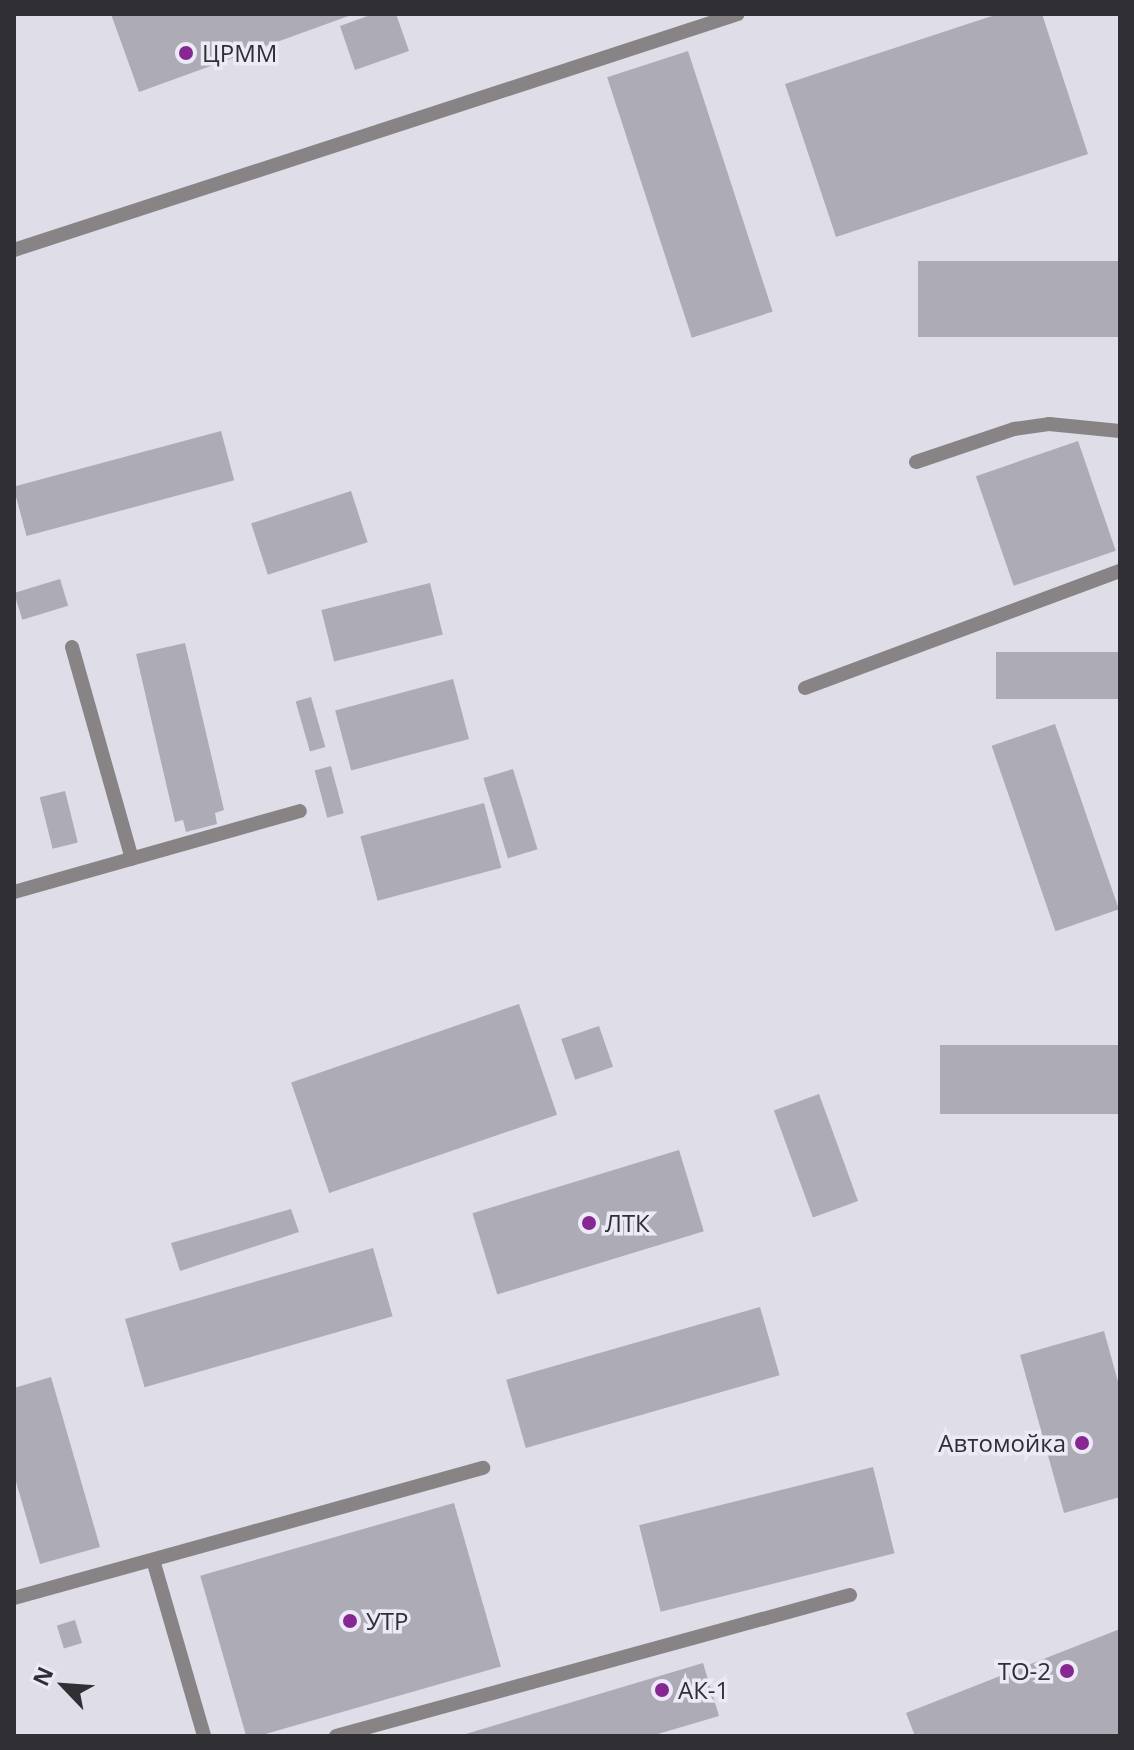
<!DOCTYPE html>
<html>
<head>
<meta charset="utf-8">
<style>
	body { margin:0 }
	#map { position:relative; width:1134px; height:1750px; overflow:hidden; background:#dedde8; font-family:"Open Sans",sans-serif }
	div>[style] { position:absolute }
	.building>* { inset:0; background:#acabb6; transform-origin:0 0 }
	.service>* { height:14px; margin:-7px; padding:0 7px; transform-origin:7px; border-radius:7px; background:#888384 }
	.dots>* { width:22px; height:22px; translate:-50% -50%; box-sizing:border-box; border:4px solid #ebeaf6; border-radius:50% }
	span { translate:-50% -50%; white-space:nowrap; text-align:center; line-height:1.15; -webkit-text-stroke:7px #ebeaf6; paint-order:stroke }
	.poi-label { font-size:24px; color:#302f34 }
	.left { translate:0 -50%; text-align:left }
	.right { translate:-100% -50%; text-align:right }
	.frame { position:absolute; inset:0; border:16px solid #302f34; pointer-events:none }
	.north { position:absolute; left:24px; top:1646px; width:80px; height:80px; -webkit-text-stroke:6px #ebeaf6; paint-order:stroke; rotate:295deg; font-size:22px; font-weight:700; line-height:32px; text-align:center; color:#302f34 }
	.north::after { content:''; display:block; margin:auto; width:28px; height:36px; background:#302f34; clip-path:polygon(50% 0,100% 100%,50% 72%,0 100%) }
</style>
</head>
<body>
<div id="map">
	<div class="building">
		<div style="clip-path:polygon(111px 14px,354px 14px,139px 92px)"></div>
		<div style="clip-path:polygon(373px 14px,396px 14px,409px 51px,355px 70px,340px 26px)"></div>
		<div style="clip-path:polygon(998px 14px,1042px 14px,1088px 154px,836px 237px,785px 84px)"></div>
		<div style="left:688px;top:51px;width:274px;height:85px;rotate:72deg"></div>
		<div style="left:1120px;top:261px;width:76px;height:202px;rotate:90deg"></div>
		<div style="left:221px;top:431px;width:51px;height:215px;rotate:75deg"></div>
		<div style="left:1078px;top:441px;width:116px;height:108px;rotate:71deg"></div>
		<div style="left:351px;top:491px;width:54px;height:105px;rotate:72deg"></div>
		<div style="left:60px;top:579px;width:28px;height:48px;rotate:73deg"></div>
		<div style="left:430px;top:583px;width:53px;height:112px;rotate:76deg"></div>
		<div style="clip-path:polygon(185px 643px,224px 810px,215px 813px,217px 824px,186px 832px,183px 820px,175px 822px,136px 654px)"></div>
		<div style="left:1120px;top:652px;width:47px;height:124px;rotate:90deg"></div>
		<div style="left:453px;top:679px;width:62px;height:122px;rotate:75deg"></div>
		<div style="left:311px;top:697px;width:52px;height:16px;rotate:74deg"></div>
		<div style="left:1055px;top:724px;width:196px;height:67px;rotate:71deg"></div>
		<div style="left:331px;top:766px;width:49px;height:17px;rotate:75deg"></div>
		<div style="left:513px;top:769px;width:84px;height:31px;rotate:73deg"></div>
		<div style="left:65px;top:791px;width:53px;height:26px;rotate:76deg"></div>
		<div style="left:484px;top:803px;width:67px;height:128px;rotate:75deg"></div>
		<div style="left:519px;top:1004px;width:117px;height:241px;rotate:71deg"></div>
		<div style="left:599px;top:1026px;width:43px;height:40px;rotate:71deg"></div>
		<div style="left:1120px;top:1045px;width:69px;height:180px;rotate:90deg"></div>
		<div style="left:819px;top:1094px;width:114px;height:48px;rotate:70deg"></div>
		<div style="left:679px;top:1150px;width:85px;height:216px;rotate:73deg"></div>
		<div style="clip-path:polygon(291px 1209px,299px 1232px,180px 1271px,171px 1243px)"></div>
		<div style="left:373px;top:1248px;width:71px;height:258px;rotate:74deg"></div>
		<div style="left:760px;top:1307px;width:71px;height:264px;rotate:74deg"></div>
		<div style="clip-path:polygon(1104px 1331px,1120px 1389px,1120px 1497px,1064px 1513px,1020px 1355px)"></div>
		<div style="clip-path:polygon(51px 1377px,100px 1547px,40px 1564px,14px 1475px,14px 1388px)"></div>
		<div style="left:873px;top:1467px;width:89px;height:241px;rotate:76deg"></div>
		<div style="left:454px;top:1503px;width:170px;height:264px;rotate:74deg"></div>
		<div style="left:75px;top:1620px;width:24px;height:19px;rotate:73deg"></div>
		<div style="clip-path:polygon(1120px 1629px,1120px 1736px,915px 1736px,906px 1713px)"></div>
		<div style="clip-path:polygon(703px 1663px,719px 1716px,651px 1736px,459px 1736px)"></div>
	</div>
	<div class="service">
		<div style="left:14px;top:250px;width:761px;rotate:-18.05deg"></div>
		<div style="left:916px;top:462px;width:103px;rotate:-18.6deg"></div>
		<div style="left:1014px;top:429px;width:35px;rotate:-8deg"></div>
		<div style="left:1049px;top:424px;width:71px;rotate:5.6deg"></div>
		<div style="left:72px;top:647px;width:220px;rotate:74.2deg"></div>
		<div style="left:805px;top:688px;width:336px;rotate:-20.4deg"></div>
		<div style="left:14px;top:892px;width:297px;rotate:-15.8deg"></div>
		<div style="left:153px;top:1560px;width:183px;rotate:73.8deg"></div>
		<div style="left:14px;top:1598px;width:487px;rotate:-15.5deg"></div>
		<div style="left:336px;top:1736px;width:533px;rotate:-15.34deg"></div>
	</div>
	<div class="dots">
		<div style="left:186px;top:53px;background:#872791"></div>
		<div style="left:589px;top:1223px;background:#872791"></div>
		<div style="left:1082px;top:1443px;background:#872791"></div>
		<div style="left:350px;top:1621px;background:#872791"></div>
		<div style="left:1067px;top:1671px;background:#872791"></div>
		<div style="left:662px;top:1690px;background:#872791"></div>
	</div>
	<div class="poi-label">
		<span class="left" style="left:202px;top:53px">ЦРММ</span>
		<span class="left" style="left:605px;top:1223px">ЛТК</span>
		<span class="right" style="left:1066px;top:1443px">Автомойка</span>
		<span class="left" style="left:366px;top:1621px">УТР</span>
		<span class="right" style="left:1051px;top:1671px">ТО-2</span>
		<span class="left" style="left:678px;top:1690px">АК-1</span>
	</div>
	<div class="frame"></div>
	<div class="north">N</div>
</div>
</body>
</html>
